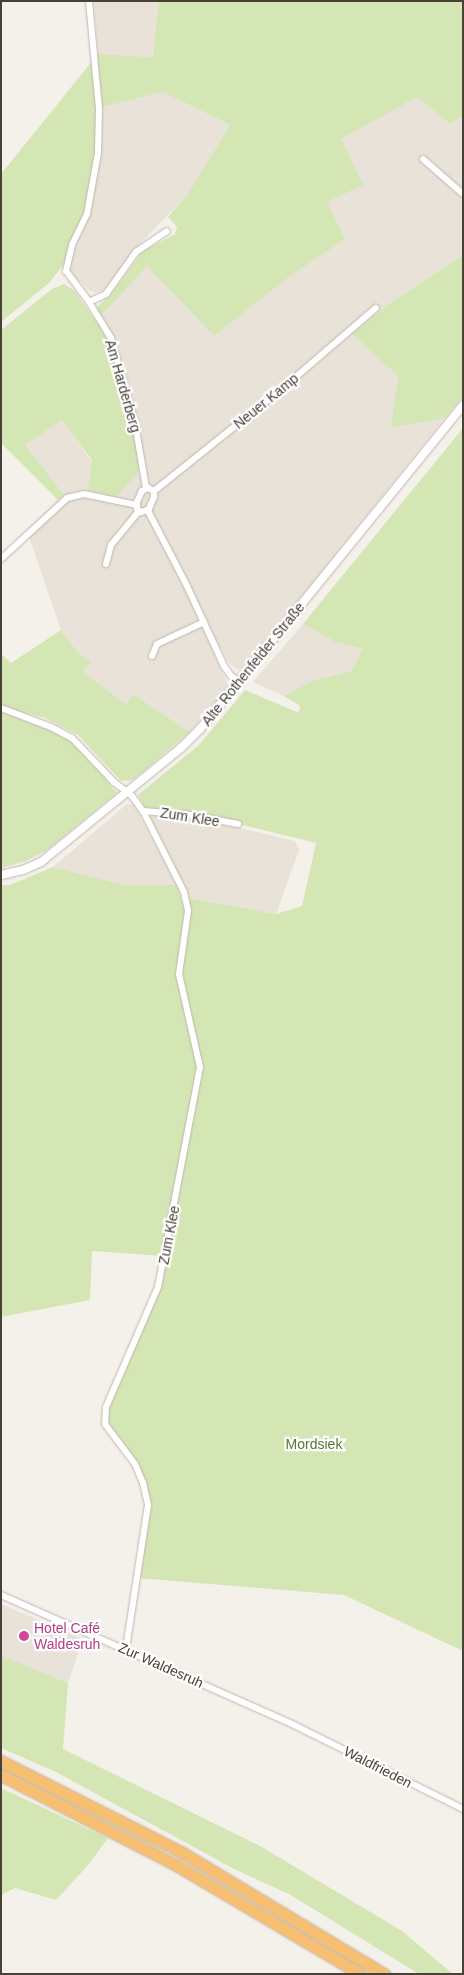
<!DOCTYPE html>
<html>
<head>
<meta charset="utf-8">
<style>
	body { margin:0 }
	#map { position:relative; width:464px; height:1975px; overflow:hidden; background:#f4f0ea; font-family:Helvetica,sans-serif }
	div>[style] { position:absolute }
	.residential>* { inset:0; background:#e8e2d9 }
	.green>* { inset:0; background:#d5e6b5 }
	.roads { filter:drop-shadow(0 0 1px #c0b7ad) drop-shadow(0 0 1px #c0b7ad) }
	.minor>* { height:6px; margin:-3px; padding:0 3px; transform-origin:3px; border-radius:3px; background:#fff }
	.tertiary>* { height:8px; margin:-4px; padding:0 4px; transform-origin:4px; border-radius:4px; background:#fff }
	.motorway>* { height:11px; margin:-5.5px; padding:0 5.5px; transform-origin:5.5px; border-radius:5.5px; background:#f7bf72 }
	.dots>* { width:14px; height:14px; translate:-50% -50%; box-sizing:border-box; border:2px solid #fff; border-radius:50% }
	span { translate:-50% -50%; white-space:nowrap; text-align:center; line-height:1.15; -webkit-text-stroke:4.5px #fff; paint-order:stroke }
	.street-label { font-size:14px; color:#484139 }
	.park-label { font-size:14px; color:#51782d }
	.hotel-label { font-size:14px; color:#b23c85 }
	.left { translate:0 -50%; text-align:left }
	.frame { position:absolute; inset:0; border:2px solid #484139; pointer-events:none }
</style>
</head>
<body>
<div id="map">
	<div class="residential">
		<div style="clip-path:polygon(94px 1px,159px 1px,153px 57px,98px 54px)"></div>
		<div style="clip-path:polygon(163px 92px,230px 125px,187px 195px,134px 250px,108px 288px,95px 293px,89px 290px,74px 276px,70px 270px,69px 258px,99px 108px)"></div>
		<div style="clip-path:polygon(417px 97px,450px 124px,463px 116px,463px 255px,392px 302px,352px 334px,398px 376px,391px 428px,445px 418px,245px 667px,238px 670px,231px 665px,220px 647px,212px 650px,229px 686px,190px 732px,133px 694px,126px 704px,83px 672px,91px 663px,77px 651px,61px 630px,29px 537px,25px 532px,63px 495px,25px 445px,62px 419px,116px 496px,108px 339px,96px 322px,147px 265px,214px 336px,293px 274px,344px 239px,327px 202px,362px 184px,340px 139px)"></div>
		<div style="clip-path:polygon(303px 624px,335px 642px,363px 649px,351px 671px,312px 681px,284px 696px,253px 682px)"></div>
		<div style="clip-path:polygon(127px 804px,134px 805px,177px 885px,125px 885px,53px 867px)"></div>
		<div style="clip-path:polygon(160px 816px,232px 826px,295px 841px,299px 850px,276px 914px,188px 898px,148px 817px)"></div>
		<div style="clip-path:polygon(1px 1604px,83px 1639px,68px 1683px,1px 1655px)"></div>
	</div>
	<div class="green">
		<div style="clip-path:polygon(159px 1px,463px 1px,463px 116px,450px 124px,417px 97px,341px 139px,363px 185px,327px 202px,345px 239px,293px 274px,214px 336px,147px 266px,101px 316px,96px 308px,112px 293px,142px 252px,175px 234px,177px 227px,168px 217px,187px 195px,230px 125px,163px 92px,99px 108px,98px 153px,87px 214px,69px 258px,49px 283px,1px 322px,1px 174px,98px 54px,153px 57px)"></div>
		<div style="clip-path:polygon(463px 255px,463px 397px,445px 418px,391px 428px,398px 376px,352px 334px,392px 302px)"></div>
		<div style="clip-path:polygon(64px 284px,75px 291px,108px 339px,132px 424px,139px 471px,116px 497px,88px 490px,92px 460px,62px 420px,25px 445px,64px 495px,58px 500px,1px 443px,1px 330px,52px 289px)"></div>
		<div style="clip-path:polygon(463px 428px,463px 1651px,344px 1595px,137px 1578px,148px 1505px,135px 1464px,105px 1424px,106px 1407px,158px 1287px,165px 1256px,92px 1251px,90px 1300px,1px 1317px,1px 885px,10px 885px,53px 867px,125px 885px,177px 885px,184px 908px,190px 908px,188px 898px,276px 914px,302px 906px,316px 843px,186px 811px,145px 808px,138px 795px,199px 745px,245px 690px,299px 713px,300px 706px,284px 696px,312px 681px,351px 671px,363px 649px,335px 642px,303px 624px)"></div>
		<div style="clip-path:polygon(61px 630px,77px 651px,91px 663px,83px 672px,126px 704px,133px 694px,190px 732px,133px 780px,121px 781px,78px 735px,45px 718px,1px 707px,1px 654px,11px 663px)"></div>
		<div style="clip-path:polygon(1px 708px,72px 738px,117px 793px,47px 850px,26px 861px,1px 868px)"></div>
		<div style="clip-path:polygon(1px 1655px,68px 1683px,63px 1749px,260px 1846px,402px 1931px,453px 1974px,419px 1974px,289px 1894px,236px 1870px,56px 1772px,1px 1748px)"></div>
		<div style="clip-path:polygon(1px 1788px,108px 1838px,89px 1864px,56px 1900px,15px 1888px,1px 1895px)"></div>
	</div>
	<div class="roads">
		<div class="minor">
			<div style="left:89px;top:1px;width:107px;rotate:84.7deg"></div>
			<div style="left:99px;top:108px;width:45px;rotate:91.3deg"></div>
			<div style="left:98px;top:153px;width:62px;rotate:100.2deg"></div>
			<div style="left:87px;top:214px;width:34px;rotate:116deg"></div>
			<div style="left:72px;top:245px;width:27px;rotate:103deg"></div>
			<div style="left:66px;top:271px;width:39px;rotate:53deg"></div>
			<div style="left:89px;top:302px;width:42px;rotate:58.6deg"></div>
			<div style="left:111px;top:338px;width:88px;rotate:74.2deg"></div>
			<div style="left:135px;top:423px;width:66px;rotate:80.4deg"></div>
			<div style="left:423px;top:159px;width:53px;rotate:41.2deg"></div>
			<div style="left:89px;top:302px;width:19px;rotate:-25deg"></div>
			<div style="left:106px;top:294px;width:52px;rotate:-54.5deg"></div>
			<div style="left:136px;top:252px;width:37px;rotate:-34deg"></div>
			<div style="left:148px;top:488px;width:7px;rotate:27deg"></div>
			<div style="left:154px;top:491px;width:6px;rotate:90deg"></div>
			<div style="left:154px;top:497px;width:13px;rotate:113deg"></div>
			<div style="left:149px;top:509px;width:9px;rotate:159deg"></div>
			<div style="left:141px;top:512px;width:5px;rotate:-143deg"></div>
			<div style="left:137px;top:509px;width:7px;rotate:-90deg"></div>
			<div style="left:137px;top:502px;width:12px;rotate:-66deg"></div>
			<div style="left:142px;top:491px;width:7px;rotate:-27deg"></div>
			<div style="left:154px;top:491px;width:166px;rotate:-38.7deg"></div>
			<div style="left:284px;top:387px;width:121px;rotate:-40.7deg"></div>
			<div style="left:148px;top:511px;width:82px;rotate:62.5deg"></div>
			<div style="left:186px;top:584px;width:90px;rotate:65.1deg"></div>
			<div style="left:224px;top:666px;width:12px;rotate:55deg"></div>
			<div style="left:231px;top:676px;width:9px;rotate:32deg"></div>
			<div style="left:1px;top:559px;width:90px;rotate:-42.7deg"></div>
			<div style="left:67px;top:498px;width:17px;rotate:-13deg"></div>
			<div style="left:84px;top:494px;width:53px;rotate:11.9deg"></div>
			<div style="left:106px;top:564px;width:20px;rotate:-75deg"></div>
			<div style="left:111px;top:545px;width:44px;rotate:-50.5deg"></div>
			<div style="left:152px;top:656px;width:13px;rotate:-67deg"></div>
			<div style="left:157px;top:644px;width:52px;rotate:-25.1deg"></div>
			<div style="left:1px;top:708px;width:53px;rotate:20.8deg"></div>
			<div style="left:51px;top:727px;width:24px;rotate:28deg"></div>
			<div style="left:72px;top:738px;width:61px;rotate:46.3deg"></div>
			<div style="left:114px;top:782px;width:23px;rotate:38deg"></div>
			<div style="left:132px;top:796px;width:19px;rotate:54deg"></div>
			<div style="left:143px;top:811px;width:91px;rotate:63.2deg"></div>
			<div style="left:184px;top:892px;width:19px;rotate:78deg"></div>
			<div style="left:188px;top:911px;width:64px;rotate:98.1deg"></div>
			<div style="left:179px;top:974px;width:95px;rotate:77.3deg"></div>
			<div style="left:200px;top:1067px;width:224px;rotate:100.8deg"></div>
			<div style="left:158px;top:1287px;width:131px;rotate:113.4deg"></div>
			<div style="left:106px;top:1407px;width:17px;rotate:93deg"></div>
			<div style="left:105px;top:1424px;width:50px;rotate:53.1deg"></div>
			<div style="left:135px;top:1464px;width:21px;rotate:67deg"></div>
			<div style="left:143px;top:1483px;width:23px;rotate:77deg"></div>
			<div style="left:148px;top:1505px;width:146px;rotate:98.7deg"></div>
			<div style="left:143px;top:811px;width:48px;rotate:4.8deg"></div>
			<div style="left:191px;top:815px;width:48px;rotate:10.8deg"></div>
			<div style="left:1px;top:1595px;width:321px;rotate:23.9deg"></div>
			<div style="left:294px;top:1725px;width:189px;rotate:26.4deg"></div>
		</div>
		<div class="tertiary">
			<div style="left:1px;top:875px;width:23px;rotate:-13deg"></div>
			<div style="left:23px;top:870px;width:20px;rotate:-24deg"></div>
			<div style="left:41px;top:862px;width:181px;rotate:-39.2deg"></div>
			<div style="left:181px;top:748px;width:27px;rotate:-45deg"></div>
			<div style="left:200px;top:729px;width:417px;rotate:-50.9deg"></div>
		</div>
		<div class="motorway">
			<div style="left:1px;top:1761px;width:204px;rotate:26.8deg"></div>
			<div style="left:183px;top:1853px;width:235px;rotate:31deg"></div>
			<div style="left:1px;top:1775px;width:197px;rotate:27.2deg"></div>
			<div style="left:176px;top:1865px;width:214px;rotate:30.6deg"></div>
		</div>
	</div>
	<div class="dots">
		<div style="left:24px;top:1636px;background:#d1479c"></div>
	</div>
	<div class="street-label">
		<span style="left:123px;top:386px;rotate:74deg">Am Harderberg</span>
		<span style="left:266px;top:401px;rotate:-39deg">Neuer Kamp</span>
		<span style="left:253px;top:664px;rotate:-51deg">Alte Rothenfelder Straße</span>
		<span style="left:190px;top:817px;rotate:9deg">Zum Klee</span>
		<span style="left:169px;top:1235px;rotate:-79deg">Zum Klee</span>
		<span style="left:161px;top:1665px;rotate:24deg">Zur Waldesruh</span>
		<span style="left:378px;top:1767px;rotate:27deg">Waldfrieden</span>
	</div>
	<div class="park-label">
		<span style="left:314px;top:1444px">Mordsiek</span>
	</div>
	<div class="hotel-label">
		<span class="left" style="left:34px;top:1636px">Hotel Café<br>Waldesruh</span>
	</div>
	<div class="frame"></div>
</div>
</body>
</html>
